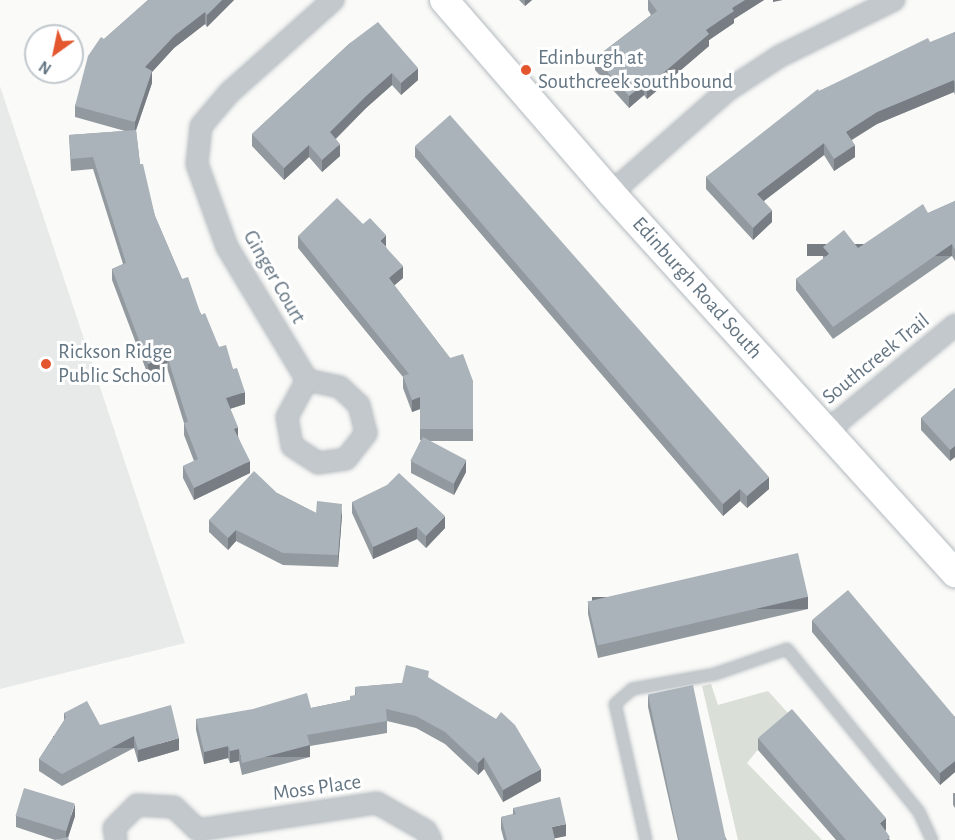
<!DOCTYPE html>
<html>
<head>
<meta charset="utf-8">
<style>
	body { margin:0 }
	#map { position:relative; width:955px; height:840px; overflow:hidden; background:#fafaf8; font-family:"Alegreya Sans",sans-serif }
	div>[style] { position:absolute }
	.built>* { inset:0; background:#e8e9e9 }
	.green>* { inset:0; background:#dadfd7 }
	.roads { filter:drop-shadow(0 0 2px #b3babf) drop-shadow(0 0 2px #b3babf) }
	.lane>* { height:10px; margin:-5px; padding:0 5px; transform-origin:5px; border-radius:5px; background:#c3c8cc }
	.street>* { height:20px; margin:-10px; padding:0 10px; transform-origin:10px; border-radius:10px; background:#c3c8cc }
	.secondary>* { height:28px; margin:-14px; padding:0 14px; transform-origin:14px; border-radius:14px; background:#fff }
	.wall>* { inset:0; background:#929a9f }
	.shaded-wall>* { inset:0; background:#777d82; transform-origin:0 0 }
	.building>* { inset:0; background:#aab3b9; transform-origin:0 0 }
	.dots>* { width:16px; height:16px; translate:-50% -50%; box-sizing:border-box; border:3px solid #fff; border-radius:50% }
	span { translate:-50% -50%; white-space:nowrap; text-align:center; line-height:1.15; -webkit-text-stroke:6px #fff; paint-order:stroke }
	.poi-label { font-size:21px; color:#657683 }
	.left { translate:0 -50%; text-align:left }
	.street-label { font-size:21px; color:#657683 }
	.north { position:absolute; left:24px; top:24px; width:60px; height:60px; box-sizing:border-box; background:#fff; border:2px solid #c1c8cd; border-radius:50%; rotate:213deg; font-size:16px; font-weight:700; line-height:24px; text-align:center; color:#657683 }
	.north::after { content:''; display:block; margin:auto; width:21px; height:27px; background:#e4572e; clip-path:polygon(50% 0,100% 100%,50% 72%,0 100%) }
</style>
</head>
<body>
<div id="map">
	<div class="built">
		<div style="clip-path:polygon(0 86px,185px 643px,0 689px)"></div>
	</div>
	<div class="green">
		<div style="clip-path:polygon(711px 684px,718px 705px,768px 691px,788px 713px,747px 763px,822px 840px,738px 840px,702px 686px)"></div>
	</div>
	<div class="roads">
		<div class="lane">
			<div style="left:646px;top:840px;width:139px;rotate:-102.8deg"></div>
			<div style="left:615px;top:704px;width:23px;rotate:-41deg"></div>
			<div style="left:632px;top:689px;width:84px;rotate:-10.2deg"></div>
			<div style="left:715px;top:674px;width:76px;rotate:-19.1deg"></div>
			<div style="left:787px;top:649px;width:210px;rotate:51deg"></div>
			<div style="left:919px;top:812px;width:31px;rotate:65deg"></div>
		</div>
		<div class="street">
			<div style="left:611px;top:193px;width:156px;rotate:-41.4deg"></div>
			<div style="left:728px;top:90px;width:62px;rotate:-33.2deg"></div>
			<div style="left:780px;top:56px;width:127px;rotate:-26.2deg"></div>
			<div style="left:307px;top:380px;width:42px;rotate:118.4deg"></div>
			<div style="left:287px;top:417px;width:29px;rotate:80deg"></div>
			<div style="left:292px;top:446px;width:31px;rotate:33deg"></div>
			<div style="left:318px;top:463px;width:28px;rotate:-8deg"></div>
			<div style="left:346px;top:459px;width:33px;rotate:-52deg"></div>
			<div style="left:366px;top:433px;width:29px;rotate:-104deg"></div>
			<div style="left:359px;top:405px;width:26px;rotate:-137deg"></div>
			<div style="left:340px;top:387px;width:34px;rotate:-168deg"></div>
			<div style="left:307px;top:380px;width:155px;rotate:-121deg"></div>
			<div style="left:227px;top:247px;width:88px;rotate:-109.9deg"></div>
			<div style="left:197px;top:164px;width:38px;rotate:-84deg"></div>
			<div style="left:201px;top:126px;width:43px;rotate:-49.7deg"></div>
			<div style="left:229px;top:93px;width:140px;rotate:-41.8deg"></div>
			<div style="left:827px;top:431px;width:166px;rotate:-39.6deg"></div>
			<div style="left:198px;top:830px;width:181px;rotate:-8.6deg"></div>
			<div style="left:377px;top:803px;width:56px;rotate:29.7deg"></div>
			<div style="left:426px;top:831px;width:10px;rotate:61deg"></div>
			<div style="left:116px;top:840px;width:12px;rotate:-99deg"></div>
			<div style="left:114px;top:828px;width:33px;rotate:-45deg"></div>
			<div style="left:137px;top:805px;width:37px;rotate:3deg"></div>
			<div style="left:174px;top:807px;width:33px;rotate:44deg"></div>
		</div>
		<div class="secondary">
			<div style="left:444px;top:0;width:255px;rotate:49.1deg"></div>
			<div style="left:611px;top:193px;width:513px;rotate:47.85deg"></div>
		</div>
	</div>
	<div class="wall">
		<div style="clip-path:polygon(148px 0,234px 0,207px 27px,205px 24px,174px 48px,152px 72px,152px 83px,136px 130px,140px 164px,155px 216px,182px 279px,219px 347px,233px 369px,245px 404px,230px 409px,238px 436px,250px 473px,194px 500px,183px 478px,183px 466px,194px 461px,184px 435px,184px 423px,167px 368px,148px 375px,112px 280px,112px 269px,123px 264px,93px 169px,71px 171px,69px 135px,125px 131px,75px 117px,75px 106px,104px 39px)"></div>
		<div style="clip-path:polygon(519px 0,532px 0,525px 6px)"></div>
		<div style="clip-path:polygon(648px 0,764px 0,734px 19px,734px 23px,709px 40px,709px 46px,647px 99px,644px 95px,629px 108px,595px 70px,595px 58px,651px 15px,648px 10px)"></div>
		<div style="clip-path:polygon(955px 32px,955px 95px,954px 92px,877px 124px,852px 140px,855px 157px,834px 171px,824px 155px,764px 201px,772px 222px,753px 240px,706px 189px,706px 177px,819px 91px)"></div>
		<div style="clip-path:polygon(350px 43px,418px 80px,401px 95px,392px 85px,366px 108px,336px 139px,340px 156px,322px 172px,309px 157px,284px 180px,252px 146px,252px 134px)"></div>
		<div style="clip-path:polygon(415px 146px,769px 489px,747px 508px,740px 501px,723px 516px,415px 157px)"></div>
		<div style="clip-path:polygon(955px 201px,955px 261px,952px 256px,833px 339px,796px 290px,796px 279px,823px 259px,823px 247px,858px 248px,928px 213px)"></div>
		<div style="clip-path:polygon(298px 236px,386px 247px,403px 278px,394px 285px,450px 358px,473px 381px,473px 441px,429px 441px,466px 472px,454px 495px,411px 473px,411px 461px,421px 440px,420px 440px,420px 409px,412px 412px,403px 388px,403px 377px,298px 248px)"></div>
		<div style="clip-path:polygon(955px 388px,955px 457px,950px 461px,921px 430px,921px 418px)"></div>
		<div style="clip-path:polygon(277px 493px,316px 513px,342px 515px,338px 567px,283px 565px,236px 541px,228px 550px,209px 532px,209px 520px)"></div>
		<div style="clip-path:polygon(352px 502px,445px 528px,426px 548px,417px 539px,373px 559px,352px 513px)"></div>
		<div style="clip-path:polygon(588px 602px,808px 609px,598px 658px,588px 614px)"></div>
		<div style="clip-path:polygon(812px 620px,955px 717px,955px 772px,940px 785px,812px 632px)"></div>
		<div style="clip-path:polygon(429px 678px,541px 781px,503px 802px,484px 769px,478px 775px,445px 744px,416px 728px,387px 721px,387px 733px,310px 746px,310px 757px,242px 775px,239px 761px,230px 763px,228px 758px,204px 764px,196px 730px,196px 719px,311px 708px,350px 700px,355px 695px,355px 687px,402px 683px)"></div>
		<div style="clip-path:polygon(648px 695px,727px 840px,678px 840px,648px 707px)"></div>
		<div style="clip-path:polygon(64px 713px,100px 725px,179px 750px,138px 762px,134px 748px,62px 786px,39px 771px,39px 759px,64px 721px)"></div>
		<div style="clip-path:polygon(758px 738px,886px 830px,885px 831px,890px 840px,836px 840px,758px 750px)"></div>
		<div style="clip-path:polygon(953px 793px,955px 793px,955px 808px,953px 805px)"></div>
		<div style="clip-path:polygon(513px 808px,566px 836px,554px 838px,555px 840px,504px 840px,501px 829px,501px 817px,513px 814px)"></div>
		<div style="clip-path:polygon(16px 816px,75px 816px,68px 838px,55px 840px,16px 827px)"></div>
	</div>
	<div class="shaded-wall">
		<div style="clip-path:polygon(222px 0,234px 0,207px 27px,207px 15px)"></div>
		<div style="clip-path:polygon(525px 0,532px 0,525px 6px)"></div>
		<div style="clip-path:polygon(745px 0,764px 0,734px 19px,734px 23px,709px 40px,709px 46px,647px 99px,647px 87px,706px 30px,732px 8px)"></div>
		<div style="clip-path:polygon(773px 0,783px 0,773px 2px)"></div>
		<div style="clip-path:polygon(205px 12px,205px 24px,174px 48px,152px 72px,152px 83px,135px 133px,135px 122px,145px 67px,174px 36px)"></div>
		<div style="clip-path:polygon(418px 68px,418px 80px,401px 95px,401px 83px)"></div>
		<div style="clip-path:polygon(392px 73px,392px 85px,366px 108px,330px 144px,330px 132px,366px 96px)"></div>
		<div style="clip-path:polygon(954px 80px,954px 92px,877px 124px,846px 143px,846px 132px,877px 112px)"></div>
		<div style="clip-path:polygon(644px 84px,644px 95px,629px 108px,629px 96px)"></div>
		<div style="clip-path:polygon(824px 143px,824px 155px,757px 206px,757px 194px)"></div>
		<div style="clip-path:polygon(340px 144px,340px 156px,322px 172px,322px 160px)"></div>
		<div style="clip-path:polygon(309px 145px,309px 157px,284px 180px,284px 168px)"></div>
		<div style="clip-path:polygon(855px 145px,855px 157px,834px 171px,834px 159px)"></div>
		<div style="clip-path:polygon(772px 210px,772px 222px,753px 240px,753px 228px)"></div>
		<div style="clip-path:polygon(386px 235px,386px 247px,380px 241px)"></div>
		<div style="left:952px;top:244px;width:12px;height:145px;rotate:90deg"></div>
		<div style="clip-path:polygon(403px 266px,403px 278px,389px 290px,389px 278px)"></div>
		<div style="clip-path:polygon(167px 356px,167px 368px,148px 375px,148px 364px)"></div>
		<div style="clip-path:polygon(245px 392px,245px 404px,226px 410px,226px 398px)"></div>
		<div style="clip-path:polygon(420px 397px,420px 409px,412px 412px,412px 400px)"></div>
		<div style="clip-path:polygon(238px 427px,238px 439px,234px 429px)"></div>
		<div style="clip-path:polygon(955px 446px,955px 457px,950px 461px,950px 450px)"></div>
		<div style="clip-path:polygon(466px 460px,466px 472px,454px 495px,454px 484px)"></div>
		<div style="clip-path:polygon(250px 461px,250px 473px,194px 500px,194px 488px)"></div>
		<div style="clip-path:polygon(769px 477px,769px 489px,747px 508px,747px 496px)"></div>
		<div style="clip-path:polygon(740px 489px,740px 501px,723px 516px,723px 504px)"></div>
		<div style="clip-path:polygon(342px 504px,342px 515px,338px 567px,338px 555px)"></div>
		<div style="clip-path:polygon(445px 516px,445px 528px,426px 548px,426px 536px)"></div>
		<div style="clip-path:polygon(417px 527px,417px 539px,373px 559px,373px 547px)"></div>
		<div style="clip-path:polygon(236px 530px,236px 541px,228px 550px,228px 538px)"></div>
		<div style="left:808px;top:597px;width:12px;height:216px;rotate:90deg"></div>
		<div style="left:134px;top:736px;width:12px;height:81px;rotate:90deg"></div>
		<div style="clip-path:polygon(179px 738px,179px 750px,138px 762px,138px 750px)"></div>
		<div style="left:310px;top:745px;width:12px;height:70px;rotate:90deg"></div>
		<div style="clip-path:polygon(228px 746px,228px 758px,204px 764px,204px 752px)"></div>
		<div style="clip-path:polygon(239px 749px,239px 761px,230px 763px,230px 751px)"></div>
		<div style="clip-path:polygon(484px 757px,484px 769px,478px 775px,478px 763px)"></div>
		<div style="clip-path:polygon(955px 761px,955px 772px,940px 785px,940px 773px)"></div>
		<div style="clip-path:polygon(541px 769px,541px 781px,503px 802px,503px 790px)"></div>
		<div style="clip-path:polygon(75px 804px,75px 816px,67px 840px,66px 840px,66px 831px)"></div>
		<div style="clip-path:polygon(886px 818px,886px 830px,880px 835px,880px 823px)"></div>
		<div style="clip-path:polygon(566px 824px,566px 836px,552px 839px,552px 827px)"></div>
	</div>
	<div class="building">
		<div style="clip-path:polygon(148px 0,222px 0,207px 15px,205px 12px,174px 36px,145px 67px,152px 71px,135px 122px,75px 106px,88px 56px,101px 37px,104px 39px)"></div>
		<div style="clip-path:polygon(649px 0,745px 0,732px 8px,734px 11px,706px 30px,709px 34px,647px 87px,644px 84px,629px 96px,595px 58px,657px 11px)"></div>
		<div style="clip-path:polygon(378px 22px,418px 68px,401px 83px,392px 73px,366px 96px,330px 132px,340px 144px,322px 160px,309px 145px,284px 168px,252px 134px,350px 43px)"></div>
		<div style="clip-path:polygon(955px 32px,955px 83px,954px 80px,877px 112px,846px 132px,855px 145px,834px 159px,824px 143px,757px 194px,772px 210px,753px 228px,706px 177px,818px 89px,819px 91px,928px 38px,930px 42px)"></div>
		<div style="clip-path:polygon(450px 115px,769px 477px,747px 496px,740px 489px,723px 504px,415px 146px)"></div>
		<div style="clip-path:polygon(136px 130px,140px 164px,143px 164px,155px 216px,182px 279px,188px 277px,201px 315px,205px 313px,219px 347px,226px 345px,233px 369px,237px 368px,245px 392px,226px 398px,238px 427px,234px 429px,250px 461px,194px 488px,183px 466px,198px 459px,184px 423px,188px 422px,167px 356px,148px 364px,112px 269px,126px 263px,93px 157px,71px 159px,69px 135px)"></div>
		<div style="clip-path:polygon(337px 198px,363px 224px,370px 218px,386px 235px,380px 241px,403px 266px,389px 278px,450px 358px,463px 354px,473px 381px,473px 429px,420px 429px,420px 397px,412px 400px,403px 376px,409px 374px,298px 236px)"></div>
		<div style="clip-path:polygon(955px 201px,955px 250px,952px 244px,833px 327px,796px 279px,829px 254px,823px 247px,844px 230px,858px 248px,923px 204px,928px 213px)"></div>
		<div style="clip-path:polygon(955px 388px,955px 446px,950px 450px,921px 418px)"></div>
		<div style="left:423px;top:437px;width:49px;height:27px;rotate:28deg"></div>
		<div style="clip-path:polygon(254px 471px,277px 493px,316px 513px,317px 501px,342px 504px,338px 555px,283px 553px,236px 530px,228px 538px,209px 520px)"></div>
		<div style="clip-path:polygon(399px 473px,445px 516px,426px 536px,417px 527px,373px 547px,352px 502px,387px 485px)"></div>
		<div style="left:798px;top:553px;width:45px;height:216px;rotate:77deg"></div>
		<div style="clip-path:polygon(848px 590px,955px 717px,955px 761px,940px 773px,812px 620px)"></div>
		<div style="clip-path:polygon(406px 665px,429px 671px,428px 677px,496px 719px,501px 712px,515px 725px,541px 769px,503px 790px,484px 757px,478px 763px,445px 732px,416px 716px,386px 709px,387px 721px,307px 735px,310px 745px,242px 763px,239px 749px,230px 751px,228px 746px,204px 752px,196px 719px,253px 709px,307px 693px,311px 708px,350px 700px,350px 696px,356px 695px,355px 687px,402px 683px)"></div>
		<div style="left:693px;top:685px;width:159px;height:46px;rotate:78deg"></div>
		<div style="clip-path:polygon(87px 701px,100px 725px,171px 705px,179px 738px,138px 750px,134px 736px,62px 774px,39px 759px,66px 717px,64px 713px)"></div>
		<div style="clip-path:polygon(792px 709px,886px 818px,880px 823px,890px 837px,886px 840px,846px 840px,758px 738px)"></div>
		<div style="left:24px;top:788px;width:53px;height:29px;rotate:17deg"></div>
		<div style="clip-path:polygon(560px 797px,566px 824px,552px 827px,555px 840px,507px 840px,501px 817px,516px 814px,513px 808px)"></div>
		<div style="clip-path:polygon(68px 837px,69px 840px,54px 840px)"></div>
	</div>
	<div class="dots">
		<div style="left:526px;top:70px;background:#e4572e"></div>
		<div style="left:46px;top:364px;background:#e4572e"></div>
	</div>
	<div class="poi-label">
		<span class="left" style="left:538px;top:70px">Edinburgh at<br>Southcreek southbound</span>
		<span class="left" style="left:58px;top:364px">Rickson Ridge<br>Public School</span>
	</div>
	<div class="street-label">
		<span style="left:274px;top:277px;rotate:60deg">Ginger Court</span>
		<span style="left:697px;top:288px;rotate:48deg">Edinburgh Road South</span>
		<span style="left:876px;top:359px;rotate:-39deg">Southcreek Trail</span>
		<span style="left:317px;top:788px;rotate:-8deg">Moss Place</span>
	</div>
	<div class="north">N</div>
</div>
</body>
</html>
